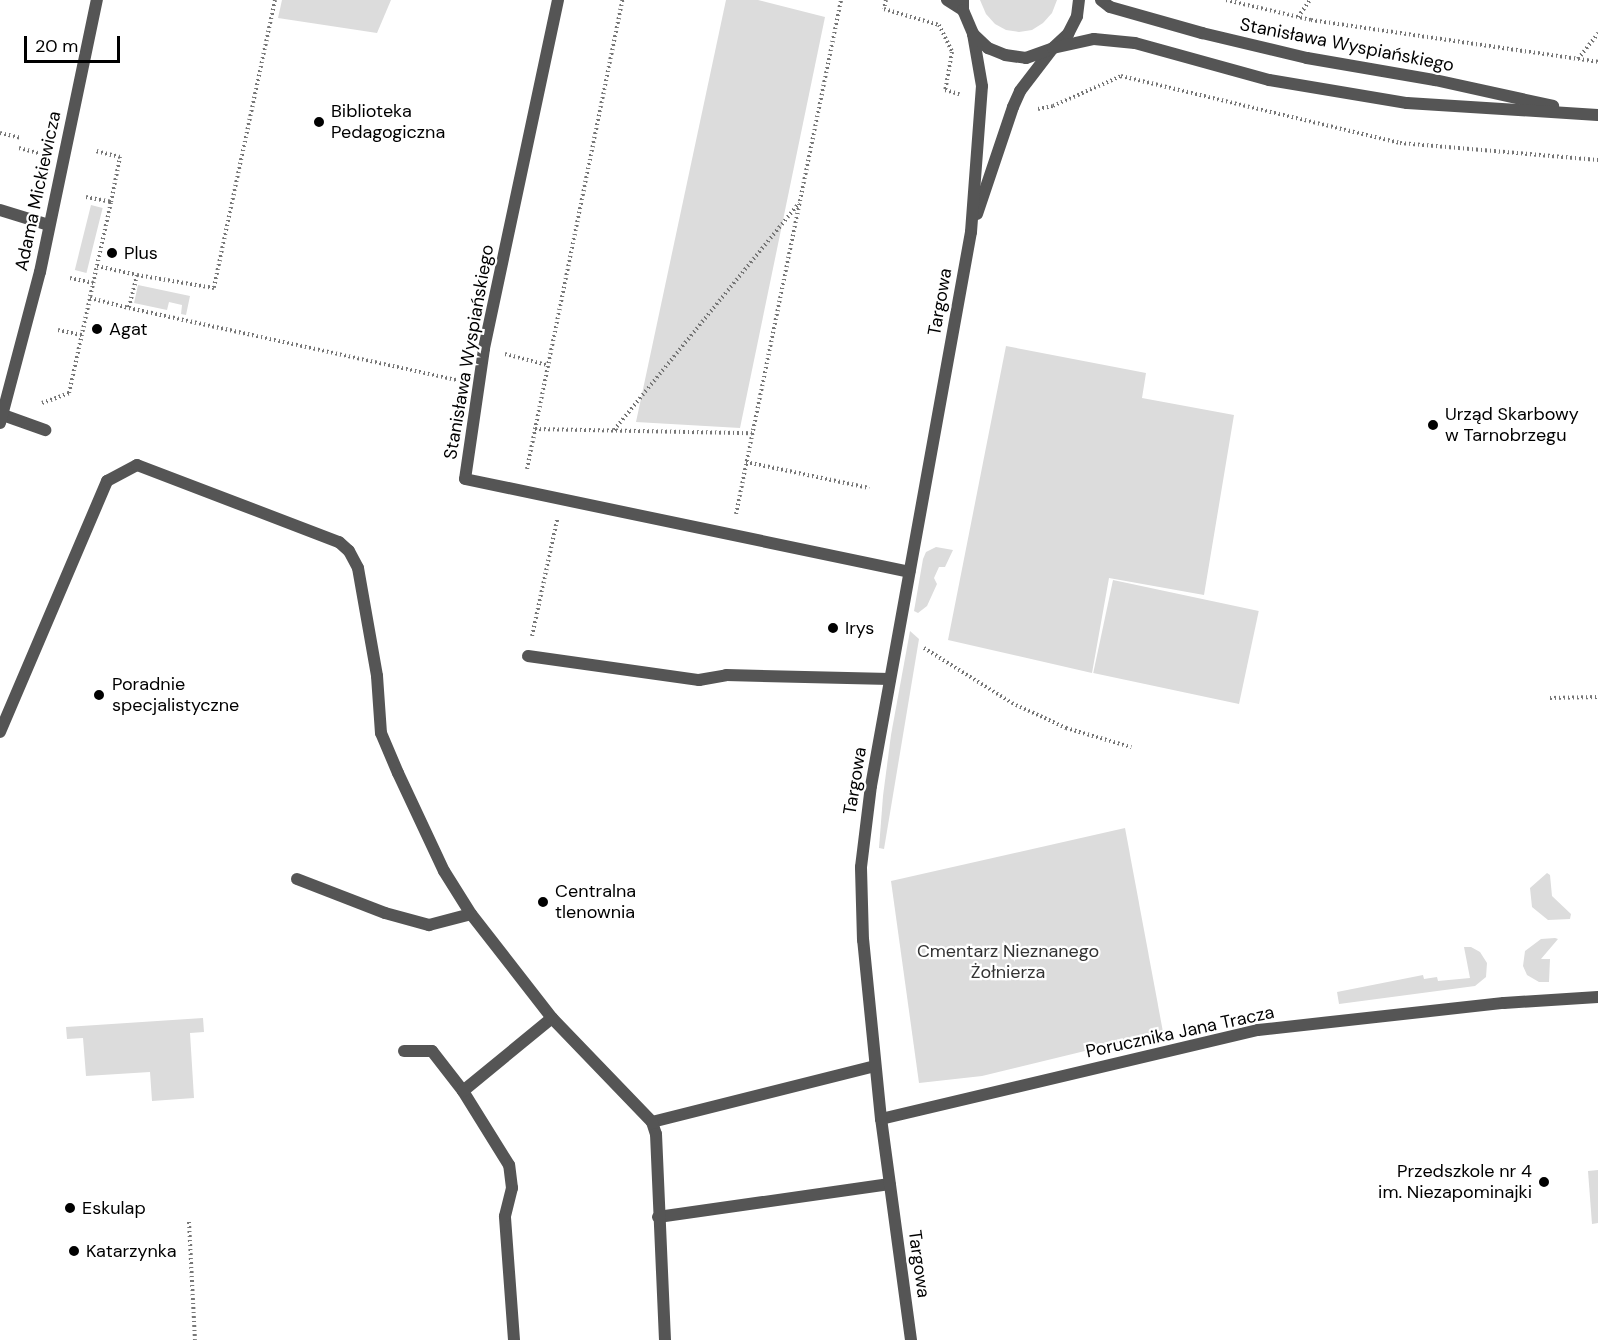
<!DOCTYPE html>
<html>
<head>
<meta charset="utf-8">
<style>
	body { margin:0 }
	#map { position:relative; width:1598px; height:1340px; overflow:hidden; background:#fff; font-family:"DM Sans",sans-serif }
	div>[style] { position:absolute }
	.green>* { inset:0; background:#dcdcdc; transform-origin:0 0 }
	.path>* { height:4px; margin-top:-2px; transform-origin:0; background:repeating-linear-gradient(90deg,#777 0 1.5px,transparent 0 4.5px) }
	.service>* { height:12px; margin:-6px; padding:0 6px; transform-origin:6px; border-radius:6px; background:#555 }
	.minor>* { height:12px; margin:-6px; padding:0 6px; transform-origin:6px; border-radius:6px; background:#555 }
	.tertiary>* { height:12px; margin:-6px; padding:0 6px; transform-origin:6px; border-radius:6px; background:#555 }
	.dots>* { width:16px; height:16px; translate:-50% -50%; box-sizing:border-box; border:3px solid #fff; border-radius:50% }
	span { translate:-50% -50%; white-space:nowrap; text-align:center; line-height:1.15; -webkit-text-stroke:4.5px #fff; paint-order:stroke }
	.street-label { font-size:18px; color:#000 }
	.poi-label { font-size:18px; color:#000 }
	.left { translate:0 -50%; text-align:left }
	.right { translate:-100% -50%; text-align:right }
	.park-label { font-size:18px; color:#333 }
	.scale { position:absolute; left:24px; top:36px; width:96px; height:27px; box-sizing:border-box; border:3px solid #000; border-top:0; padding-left:8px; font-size:18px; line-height:21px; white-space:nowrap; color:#000; -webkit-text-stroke:4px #fff; paint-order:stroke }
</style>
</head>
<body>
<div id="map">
	<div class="green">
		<div style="clip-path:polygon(282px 0,391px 0,377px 33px,278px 18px)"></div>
		<div style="clip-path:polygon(726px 0,758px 0,825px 17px,740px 428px,636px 422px)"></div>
		<div style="clip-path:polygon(980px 0,1057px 0,1052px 13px,1043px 23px,1032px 30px,1019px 32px,1006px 30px,995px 24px,986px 14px)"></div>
		<div style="left:91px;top:205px;width:12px;height:67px;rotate:14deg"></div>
		<div style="clip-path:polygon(138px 285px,190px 296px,186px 315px,181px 314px,182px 305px,169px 302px,167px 310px,134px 303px)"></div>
		<div style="clip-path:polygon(1006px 346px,1146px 373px,1142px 398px,1234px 415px,1204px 595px,1109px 578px,1092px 673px,948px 640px)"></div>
		<div style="clip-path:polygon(936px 547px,953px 550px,945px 567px,939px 567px,934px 578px,937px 584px,927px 606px,918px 613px,914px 611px,923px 559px,926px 552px)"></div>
		<div style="left:1113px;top:580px;width:149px;height:95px;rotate:12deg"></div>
		<div style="clip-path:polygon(910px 631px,919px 639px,884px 849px,879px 848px,883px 796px,891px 735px)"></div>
		<div style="clip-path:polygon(1125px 828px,1163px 1032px,982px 1076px,919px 1083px,891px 881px)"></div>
		<div style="clip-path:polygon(1547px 873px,1550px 875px,1552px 896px,1571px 914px,1570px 919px,1548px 920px,1532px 907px,1530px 888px)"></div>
		<div style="clip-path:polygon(1555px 938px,1558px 939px,1541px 959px,1550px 959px,1549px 982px,1539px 982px,1527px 975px,1523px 966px,1525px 951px,1541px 939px)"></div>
		<div style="clip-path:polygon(1464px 947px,1471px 947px,1480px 952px,1487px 963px,1486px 977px,1475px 986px,1339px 1004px,1337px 992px,1423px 975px,1424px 979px,1437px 977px,1438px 981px,1470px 978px)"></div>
		<div style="clip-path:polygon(203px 1018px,204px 1032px,190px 1033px,194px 1098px,152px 1101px,150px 1072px,86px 1076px,83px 1038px,67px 1039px,66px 1027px)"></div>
		<div style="clip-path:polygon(1598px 1170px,1598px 1223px,1592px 1224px,1588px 1171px)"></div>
	</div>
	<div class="path">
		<div style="left:275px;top:0;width:294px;rotate:102deg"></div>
		<div style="left:214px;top:288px;width:78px;rotate:-170.4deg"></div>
		<div style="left:137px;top:275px;width:34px;rotate:104deg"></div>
		<div style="left:129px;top:308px;width:336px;rotate:12.4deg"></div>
		<div style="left:886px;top:0;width:9px;rotate:103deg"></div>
		<div style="left:884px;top:9px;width:57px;rotate:16.2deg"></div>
		<div style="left:939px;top:25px;width:30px;rotate:64deg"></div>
		<div style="left:952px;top:52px;width:39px;rotate:100deg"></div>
		<div style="left:945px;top:90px;width:15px;rotate:16deg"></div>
		<div style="left:1226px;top:0;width:87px;rotate:13.2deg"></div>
		<div style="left:1311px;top:20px;width:290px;rotate:8.3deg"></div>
		<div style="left:1298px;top:17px;width:21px;rotate:-55deg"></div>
		<div style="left:1578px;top:59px;width:33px;rotate:-52deg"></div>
		<div style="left:1038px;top:109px;width:15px;rotate:-11deg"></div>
		<div style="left:1053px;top:106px;width:74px;rotate:-23.8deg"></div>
		<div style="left:1121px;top:76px;width:287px;rotate:13.5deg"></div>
		<div style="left:1400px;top:143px;width:199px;rotate:4.9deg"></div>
		<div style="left:0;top:133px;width:22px;rotate:13deg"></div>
		<div style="left:19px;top:148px;width:20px;rotate:15deg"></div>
		<div style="left:86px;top:197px;width:25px;rotate:11deg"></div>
		<div style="left:97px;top:266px;width:41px;rotate:12.7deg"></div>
		<div style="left:70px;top:278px;width:24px;rotate:12deg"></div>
		<div style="left:90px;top:298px;width:40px;rotate:14.4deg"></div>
		<div style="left:58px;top:330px;width:25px;rotate:12deg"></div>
		<div style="left:505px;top:354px;width:43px;rotate:14.7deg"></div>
		<div style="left:42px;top:403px;width:29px;rotate:-20deg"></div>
		<div style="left:69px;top:393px;width:196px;rotate:-77.6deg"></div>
		<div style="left:111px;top:202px;width:46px;rotate:-78.7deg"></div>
		<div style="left:120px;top:157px;width:25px;rotate:-166deg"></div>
		<div style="left:535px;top:429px;width:217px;rotate:1.1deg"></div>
		<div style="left:614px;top:430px;width:293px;rotate:-50.8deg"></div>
		<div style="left:746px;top:462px;width:126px;rotate:11.9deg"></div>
		<div style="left:527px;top:469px;width:479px;rotate:-78.5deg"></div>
		<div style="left:736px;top:514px;width:525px;rotate:-78.45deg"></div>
		<div style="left:532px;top:636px;width:119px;rotate:-77.8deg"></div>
		<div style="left:924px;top:648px;width:104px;rotate:32deg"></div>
		<div style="left:1012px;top:703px;width:60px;rotate:24.8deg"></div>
		<div style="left:1066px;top:728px;width:68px;rotate:16.3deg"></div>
		<div style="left:1550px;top:698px;width:48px;rotate:-1.2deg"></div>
		<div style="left:189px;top:1222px;width:118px;rotate:87.1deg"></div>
	</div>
	<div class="service">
		<div style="left:3px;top:415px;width:45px;rotate:19.7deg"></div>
		<div style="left:528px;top:656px;width:173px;rotate:8deg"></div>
		<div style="left:699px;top:680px;width:27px;rotate:-10deg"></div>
		<div style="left:726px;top:675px;width:164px;rotate:1.4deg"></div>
		<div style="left:0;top:732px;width:273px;rotate:-66.9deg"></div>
		<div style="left:107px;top:481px;width:34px;rotate:-28deg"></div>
		<div style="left:137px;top:465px;width:216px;rotate:20.9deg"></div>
		<div style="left:339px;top:542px;width:13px;rotate:42deg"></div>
		<div style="left:349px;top:551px;width:19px;rotate:62deg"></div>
		<div style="left:358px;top:568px;width:110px;rotate:80deg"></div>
		<div style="left:377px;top:676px;width:57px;rotate:86deg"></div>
		<div style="left:381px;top:733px;width:43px;rotate:67deg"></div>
		<div style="left:398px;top:773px;width:108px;rotate:64.9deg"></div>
		<div style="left:444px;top:871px;width:51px;rotate:57.9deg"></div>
		<div style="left:471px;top:914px;width:132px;rotate:52.1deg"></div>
		<div style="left:297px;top:879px;width:94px;rotate:21.1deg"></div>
		<div style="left:385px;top:913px;width:46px;rotate:15.3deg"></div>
		<div style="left:429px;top:925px;width:43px;rotate:-14.7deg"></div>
		<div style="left:404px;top:1051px;width:28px"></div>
		<div style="left:432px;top:1051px;width:51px;rotate:52.2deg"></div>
		<div style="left:652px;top:1122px;width:230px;rotate:-14.1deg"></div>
		<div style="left:658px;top:1217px;width:234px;rotate:-8.1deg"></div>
		<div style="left:514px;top:1340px;width:124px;rotate:-94.2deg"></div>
		<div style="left:505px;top:1216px;width:29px;rotate:-76deg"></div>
		<div style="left:512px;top:1188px;width:23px;rotate:-97deg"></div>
		<div style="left:509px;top:1165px;width:87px;rotate:-121.9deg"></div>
		<div style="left:463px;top:1091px;width:115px;rotate:-39.4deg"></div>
		<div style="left:552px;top:1018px;width:144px;rotate:46.1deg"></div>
		<div style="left:652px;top:1122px;width:13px;rotate:72deg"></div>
		<div style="left:656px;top:1134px;width:206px;rotate:87.5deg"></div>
	</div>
	<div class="minor">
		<div style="left:558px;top:0;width:357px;rotate:102deg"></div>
		<div style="left:484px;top:349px;width:131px;rotate:98.3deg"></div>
		<div style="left:465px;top:479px;width:454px;rotate:11.8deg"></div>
		<div style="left:0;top:210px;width:51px;rotate:17deg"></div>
		<div style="left:977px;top:214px;width:113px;rotate:-71.4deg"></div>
		<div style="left:1013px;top:107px;width:17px;rotate:-66deg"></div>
		<div style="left:1020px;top:91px;width:54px;rotate:-52.5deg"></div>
		<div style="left:881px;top:1119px;width:387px;rotate:-13.3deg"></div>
		<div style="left:1258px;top:1030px;width:247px;rotate:-6.3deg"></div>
		<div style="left:1504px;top:1003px;width:94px;rotate:-3.7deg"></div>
		<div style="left:911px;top:1340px;width:223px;rotate:-97.7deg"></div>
		<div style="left:881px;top:1119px;width:180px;rotate:-95.7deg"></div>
		<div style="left:863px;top:940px;width:73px;rotate:-91.6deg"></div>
		<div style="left:861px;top:867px;width:82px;rotate:-83deg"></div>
		<div style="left:871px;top:786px;width:563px;rotate:-79.77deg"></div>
		<div style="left:971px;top:232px;width:146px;rotate:-85.7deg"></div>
		<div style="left:982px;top:86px;width:53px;rotate:-99.8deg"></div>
	</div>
	<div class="tertiary">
		<div style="left:947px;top:0;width:19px;rotate:32deg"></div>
		<div style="left:963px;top:0;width:10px;rotate:90deg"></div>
		<div style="left:963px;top:10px;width:26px;rotate:67deg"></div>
		<div style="left:973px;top:34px;width:21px;rotate:43deg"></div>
		<div style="left:988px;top:48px;width:18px;rotate:22deg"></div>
		<div style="left:1005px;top:55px;width:21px;rotate:8deg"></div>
		<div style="left:1026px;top:58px;width:29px;rotate:-20deg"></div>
		<div style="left:1053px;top:48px;width:21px;rotate:-43deg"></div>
		<div style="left:1068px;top:34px;width:20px;rotate:-63deg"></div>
		<div style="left:1077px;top:16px;width:16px;rotate:-83deg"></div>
		<div style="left:1101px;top:0;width:11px;rotate:38deg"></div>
		<div style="left:1110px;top:7px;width:96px;rotate:15.8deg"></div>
		<div style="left:1202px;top:33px;width:108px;rotate:13.4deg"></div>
		<div style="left:1307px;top:58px;width:130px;rotate:9.8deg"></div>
		<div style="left:1435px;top:80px;width:121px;rotate:12.4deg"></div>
		<div style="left:1053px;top:48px;width:42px;rotate:-12.4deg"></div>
		<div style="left:1094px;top:39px;width:41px;rotate:5.6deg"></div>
		<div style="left:1135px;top:43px;width:139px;rotate:15.4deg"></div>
		<div style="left:1269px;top:80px;width:140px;rotate:9.5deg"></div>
		<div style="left:1407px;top:103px;width:191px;rotate:3.6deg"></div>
		<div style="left:0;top:423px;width:156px;rotate:-75.2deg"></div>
		<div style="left:40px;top:272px;width:278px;rotate:-78.2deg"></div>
	</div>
	<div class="dots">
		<div style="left:319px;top:122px;background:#000"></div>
		<div style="left:112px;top:253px;background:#000"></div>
		<div style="left:97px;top:329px;background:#000"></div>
		<div style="left:1433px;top:425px;background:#000"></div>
		<div style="left:833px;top:628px;background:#000"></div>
		<div style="left:99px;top:695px;background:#000"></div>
		<div style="left:543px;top:902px;background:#000"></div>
		<div style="left:1544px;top:1182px;background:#000"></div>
		<div style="left:70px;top:1208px;background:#000"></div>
		<div style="left:74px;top:1251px;background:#000"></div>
	</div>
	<div class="street-label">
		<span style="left:1347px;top:45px;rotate:11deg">Stanisława Wyspiańskiego</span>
		<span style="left:38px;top:191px;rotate:-78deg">Adama Mickiewicza</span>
		<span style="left:940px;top:302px;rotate:-80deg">Targowa</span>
		<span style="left:469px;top:352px;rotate:-80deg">Stanisława Wyspiańskiego</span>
		<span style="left:855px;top:781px;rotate:-81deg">Targowa</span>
		<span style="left:1180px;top:1032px;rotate:-12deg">Porucznika Jana Tracza</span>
		<span style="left:919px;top:1264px;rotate:82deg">Targowa</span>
	</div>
	<div class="poi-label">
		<span class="left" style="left:331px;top:122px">Biblioteka<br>Pedagogiczna</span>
		<span class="left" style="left:124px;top:253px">Plus</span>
		<span class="left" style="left:109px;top:329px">Agat</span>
		<span class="left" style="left:1445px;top:425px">Urząd Skarbowy<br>w Tarnobrzegu</span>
		<span class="left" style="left:845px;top:628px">Irys</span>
		<span class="left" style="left:112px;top:695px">Poradnie<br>specjalistyczne</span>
		<span class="left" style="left:555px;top:902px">Centralna<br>tlenownia</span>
		<span class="right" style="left:1532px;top:1182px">Przedszkole nr 4<br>im. Niezapominajki</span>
		<span class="left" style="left:82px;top:1208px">Eskulap</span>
		<span class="left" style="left:86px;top:1251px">Katarzynka</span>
	</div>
	<div class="park-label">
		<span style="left:1008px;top:962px">Cmentarz Nieznanego<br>Żołnierza</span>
	</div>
	<div class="scale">20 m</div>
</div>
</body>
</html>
